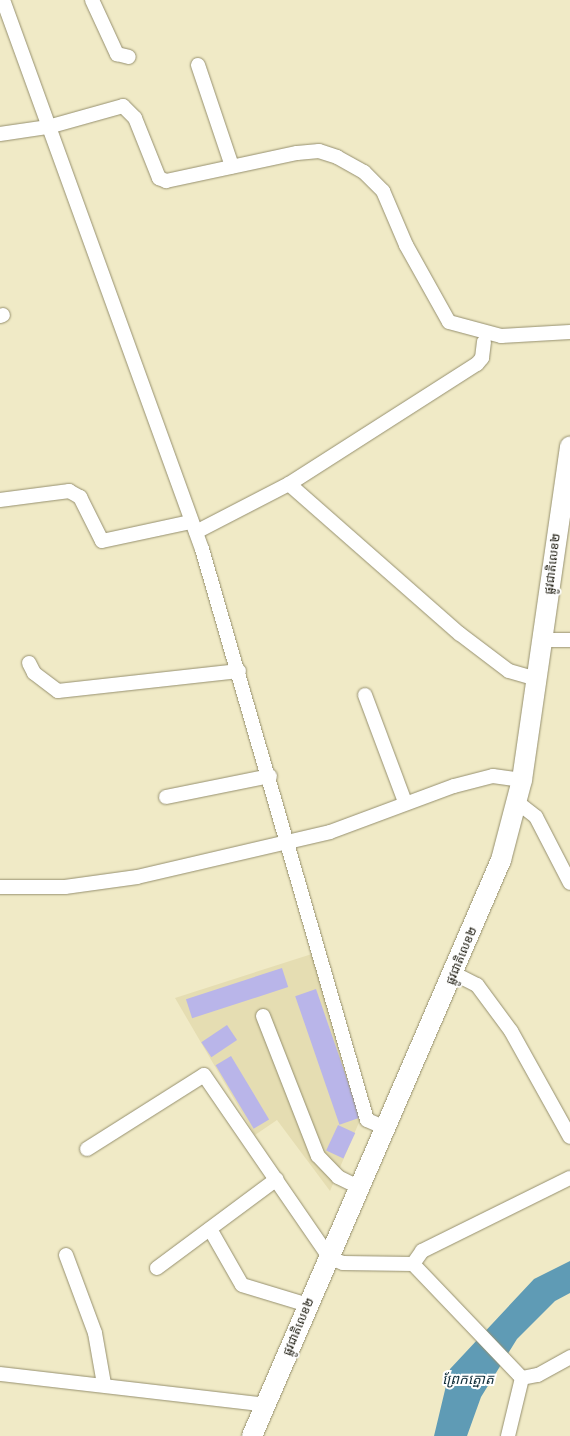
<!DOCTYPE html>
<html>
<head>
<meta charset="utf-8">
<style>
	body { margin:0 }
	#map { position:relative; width:570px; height:1436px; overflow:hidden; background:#f0eac6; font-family:"Asap Condensed","Noto Sans Khmer",sans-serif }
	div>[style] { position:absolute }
	.built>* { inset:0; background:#e5ddb2 }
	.water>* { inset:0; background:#5f9bb5 }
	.building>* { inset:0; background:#b9b5e9; transform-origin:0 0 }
	.roads { filter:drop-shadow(0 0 1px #96906f) drop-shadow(0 0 1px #96906f) }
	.minor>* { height:14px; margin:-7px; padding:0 7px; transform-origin:7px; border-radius:7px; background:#fff }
	.highway>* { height:20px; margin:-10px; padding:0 10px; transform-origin:10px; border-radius:10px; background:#fff }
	span { translate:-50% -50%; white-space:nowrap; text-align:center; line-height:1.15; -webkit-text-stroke:4px #fff; paint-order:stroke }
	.street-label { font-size:12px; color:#131105 }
	.water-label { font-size:14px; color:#13303c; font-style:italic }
</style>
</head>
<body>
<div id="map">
	<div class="built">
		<div style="clip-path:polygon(315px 953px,360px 1120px,330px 1191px,277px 1120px,255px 1135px,175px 998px)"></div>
	</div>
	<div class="water">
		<div style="clip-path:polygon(570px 1261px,570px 1293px,555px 1301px,517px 1339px,481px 1397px,467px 1436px,434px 1436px,450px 1369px,534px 1279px)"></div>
	</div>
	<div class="building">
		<div style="left:282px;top:968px;width:20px;height:101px;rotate:72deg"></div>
		<div style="left:316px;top:989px;width:136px;height:22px;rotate:71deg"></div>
		<div style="left:227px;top:1025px;width:18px;height:31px;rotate:56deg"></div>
		<div style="left:231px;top:1056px;width:74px;height:18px;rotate:59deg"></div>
		<div style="left:338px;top:1125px;width:19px;height:28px;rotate:25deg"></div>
	</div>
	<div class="roads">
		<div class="minor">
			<div style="left:3px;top:0;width:584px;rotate:70.08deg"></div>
			<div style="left:202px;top:549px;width:594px;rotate:73.88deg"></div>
			<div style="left:367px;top:1120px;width:21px;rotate:23deg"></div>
			<div style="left:92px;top:0;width:60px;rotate:65.2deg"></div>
			<div style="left:117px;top:54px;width:12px;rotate:14deg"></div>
			<div style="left:198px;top:65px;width:107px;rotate:71.4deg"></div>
			<div style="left:0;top:134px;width:49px;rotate:-8.3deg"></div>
			<div style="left:48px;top:127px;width:78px;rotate:-15.6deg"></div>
			<div style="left:123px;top:106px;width:17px;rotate:45deg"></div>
			<div style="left:135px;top:118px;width:65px;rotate:68.2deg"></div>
			<div style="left:159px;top:178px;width:8px;rotate:23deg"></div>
			<div style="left:166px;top:181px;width:134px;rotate:-12.1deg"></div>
			<div style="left:297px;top:153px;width:22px;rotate:-5deg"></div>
			<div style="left:319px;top:151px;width:19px;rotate:18deg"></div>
			<div style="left:337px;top:157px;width:31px;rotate:29deg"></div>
			<div style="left:364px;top:172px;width:27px;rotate:45deg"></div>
			<div style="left:383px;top:191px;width:59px;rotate:66.9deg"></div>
			<div style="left:406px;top:245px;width:88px;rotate:60.8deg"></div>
			<div style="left:449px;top:322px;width:54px;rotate:15.1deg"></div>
			<div style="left:501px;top:336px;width:69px;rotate:-3.3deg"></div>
			<div style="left:0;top:316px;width:3px;rotate:-18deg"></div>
			<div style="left:289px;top:484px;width:227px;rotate:41.3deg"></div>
			<div style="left:460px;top:634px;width:61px;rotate:37.1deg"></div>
			<div style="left:509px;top:671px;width:29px;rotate:16deg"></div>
			<div style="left:0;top:500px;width:70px;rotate:-7.4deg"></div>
			<div style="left:69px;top:491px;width:13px;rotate:29deg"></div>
			<div style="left:80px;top:497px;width:49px;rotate:63.4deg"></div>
			<div style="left:102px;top:541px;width:91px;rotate:-12.1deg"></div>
			<div style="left:196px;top:532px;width:105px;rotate:-27.3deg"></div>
			<div style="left:289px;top:484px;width:223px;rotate:-32.6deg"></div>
			<div style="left:477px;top:364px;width:8px;rotate:-50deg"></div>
			<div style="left:482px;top:358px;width:16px;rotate:-83deg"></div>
			<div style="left:543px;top:640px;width:27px"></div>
			<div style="left:29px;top:663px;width:11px;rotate:63deg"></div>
			<div style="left:34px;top:673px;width:30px;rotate:37deg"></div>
			<div style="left:58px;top:691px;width:182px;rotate:-6.3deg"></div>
			<div style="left:365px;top:695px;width:114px;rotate:69.5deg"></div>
			<div style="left:166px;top:797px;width:106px;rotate:-11.4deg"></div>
			<div style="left:517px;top:802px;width:24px;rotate:38deg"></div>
			<div style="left:536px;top:817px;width:74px;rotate:62.7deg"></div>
			<div style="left:0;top:887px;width:65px"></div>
			<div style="left:65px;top:887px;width:73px;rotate:-7.9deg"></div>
			<div style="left:137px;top:877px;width:198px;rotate:-13.1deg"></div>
			<div style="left:330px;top:832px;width:132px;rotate:-20.4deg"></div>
			<div style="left:454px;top:786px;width:40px;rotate:-14.4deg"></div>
			<div style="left:493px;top:776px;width:29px;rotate:8deg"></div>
			<div style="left:455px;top:974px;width:25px;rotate:27deg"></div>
			<div style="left:477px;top:985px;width:57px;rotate:53.5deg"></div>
			<div style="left:511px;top:1031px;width:121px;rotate:60.9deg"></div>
			<div style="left:263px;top:1016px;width:150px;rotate:68.6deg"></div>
			<div style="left:318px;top:1156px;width:29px;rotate:46deg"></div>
			<div style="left:338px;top:1177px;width:25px;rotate:26deg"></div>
			<div style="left:87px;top:1149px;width:138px;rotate:-32.3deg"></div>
			<div style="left:204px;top:1075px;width:222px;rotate:55.5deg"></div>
			<div style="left:330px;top:1258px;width:14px;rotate:21deg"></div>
			<div style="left:343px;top:1263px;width:70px;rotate:0.8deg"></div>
			<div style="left:413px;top:1264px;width:158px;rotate:46.3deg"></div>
			<div style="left:522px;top:1378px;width:60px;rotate:103.6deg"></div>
			<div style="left:210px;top:1229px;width:64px;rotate:60.3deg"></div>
			<div style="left:242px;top:1285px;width:69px;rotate:16.9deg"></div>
			<div style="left:66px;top:1255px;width:83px;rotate:69.6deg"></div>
			<div style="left:95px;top:1333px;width:52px;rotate:80deg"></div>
			<div style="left:413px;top:1264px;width:16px;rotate:-55deg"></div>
			<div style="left:422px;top:1251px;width:165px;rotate:-26.3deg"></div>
			<div style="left:157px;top:1268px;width:149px;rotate:-36.6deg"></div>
			<div style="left:0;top:1374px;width:268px;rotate:6.6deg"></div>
			<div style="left:522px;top:1378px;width:16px;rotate:-11deg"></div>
			<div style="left:538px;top:1375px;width:37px;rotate:-29deg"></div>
		</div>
		<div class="highway">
			<div style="left:252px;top:1436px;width:628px;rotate:-66.62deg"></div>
			<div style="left:501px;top:860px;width:83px;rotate:-75.3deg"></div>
			<div style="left:522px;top:780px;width:337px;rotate:-81.8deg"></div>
		</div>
	</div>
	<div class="street-label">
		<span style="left:553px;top:564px;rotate:-83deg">ផ្លូវជាតិលេខ២</span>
		<span style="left:462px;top:956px;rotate:-67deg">ផ្លូវជាតិលេខ២</span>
		<span style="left:299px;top:1327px;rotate:-67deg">ផ្លូវជាតិលេខ២</span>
	</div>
	<div class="water-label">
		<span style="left:468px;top:1379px">ព្រែកត្នោត</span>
	</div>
</div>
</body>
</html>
